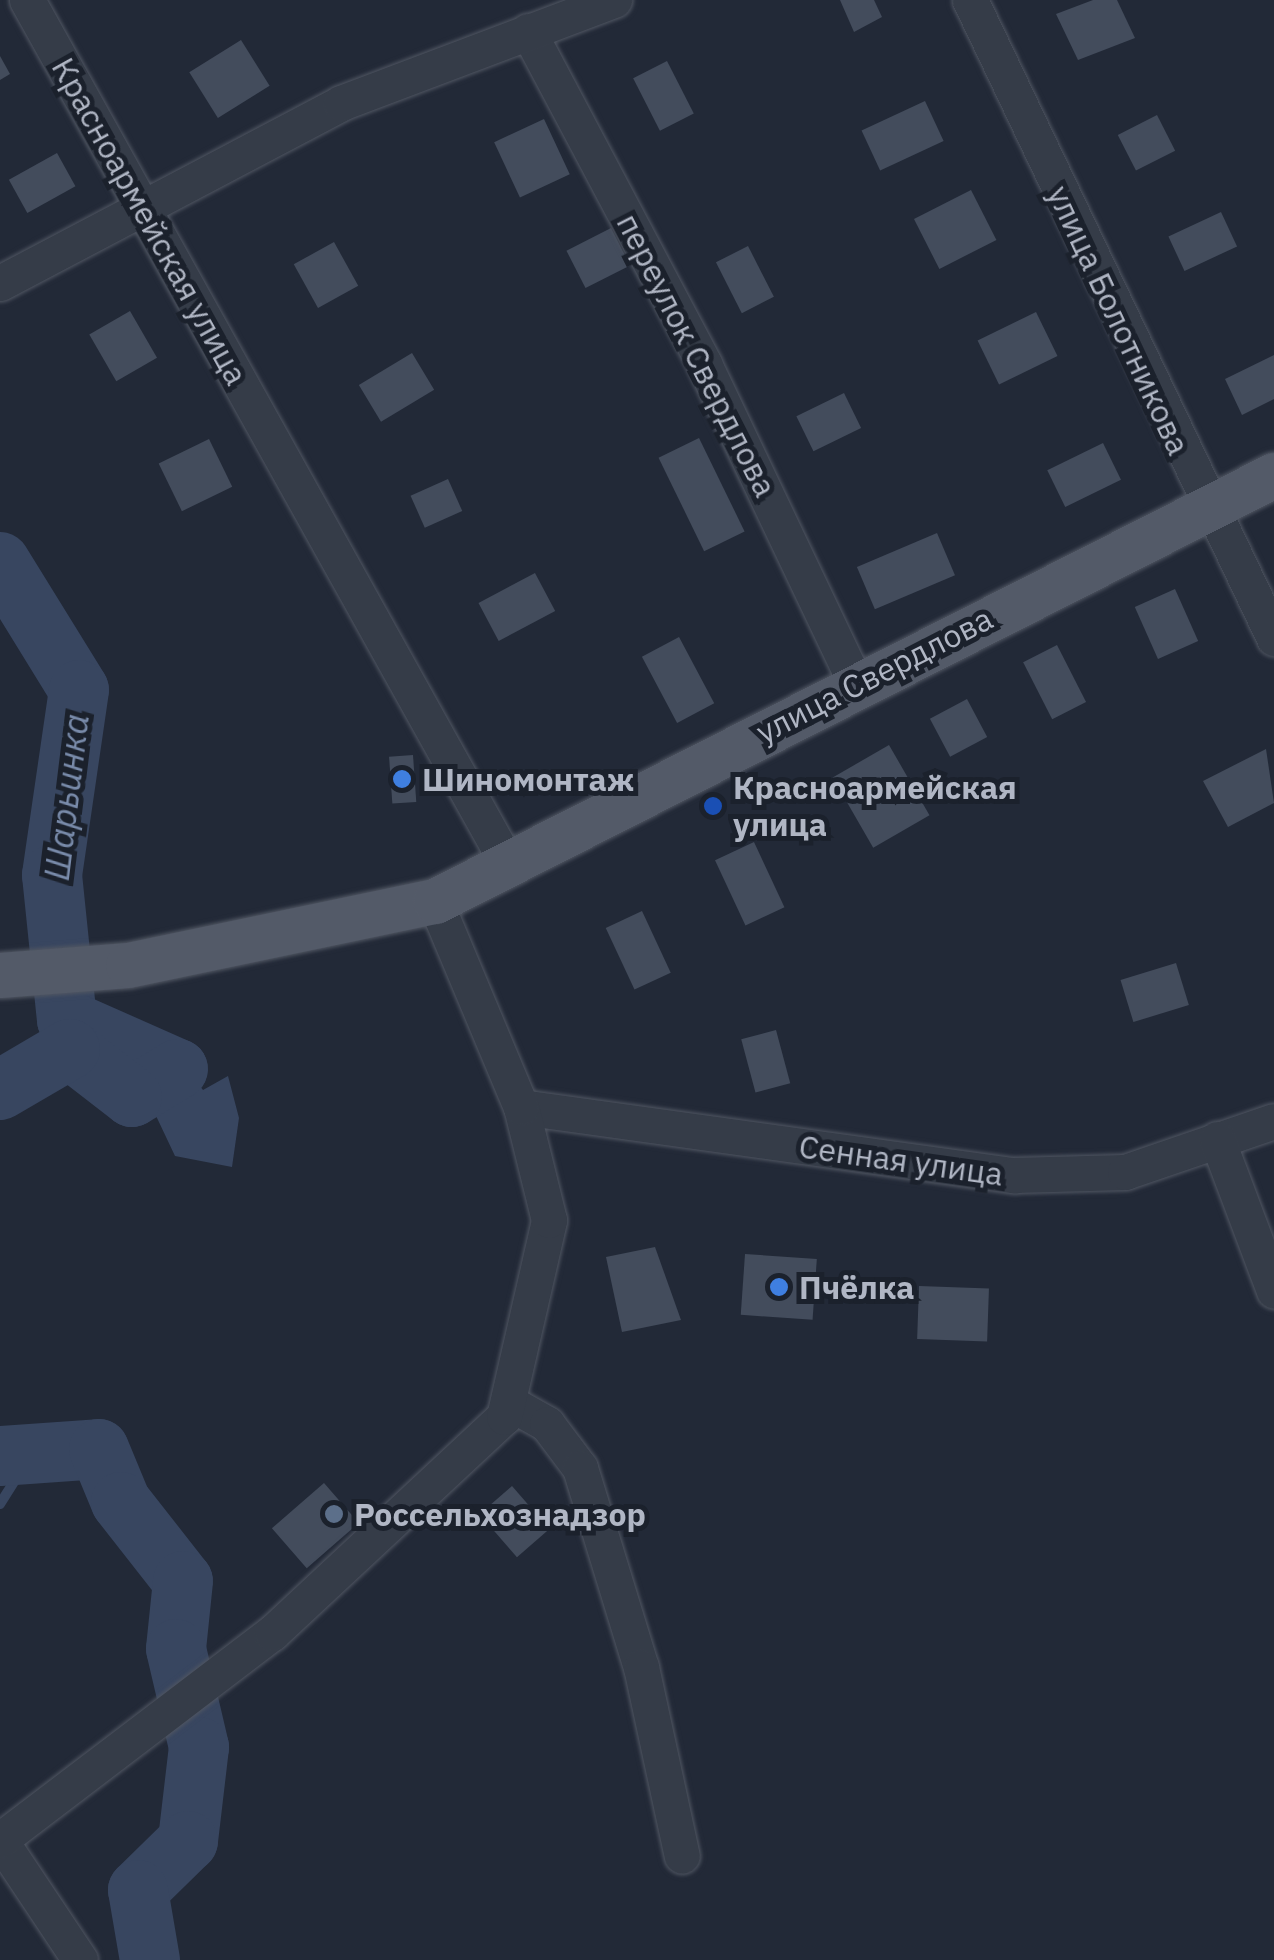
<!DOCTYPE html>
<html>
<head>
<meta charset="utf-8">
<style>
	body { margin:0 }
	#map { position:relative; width:1274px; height:1960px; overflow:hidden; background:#222937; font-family:"IBM Plex Sans",sans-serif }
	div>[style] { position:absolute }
	.water>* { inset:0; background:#384660 }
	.stream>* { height:10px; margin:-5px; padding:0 5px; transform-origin:5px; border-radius:5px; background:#384660 }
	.river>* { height:60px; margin:-30px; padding:0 30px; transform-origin:30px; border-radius:30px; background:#384660 }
	.building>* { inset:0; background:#434c5c; transform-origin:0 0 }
	.roads { filter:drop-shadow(0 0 2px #505662) drop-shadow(0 0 2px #505662) }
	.minor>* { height:35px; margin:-17.5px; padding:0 17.5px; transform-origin:17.5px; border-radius:17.5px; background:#353c48 }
	.major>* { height:45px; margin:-22.5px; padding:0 22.5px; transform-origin:22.5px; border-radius:22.5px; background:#535a68 }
	.dots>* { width:28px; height:28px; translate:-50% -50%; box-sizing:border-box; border:5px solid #1b212c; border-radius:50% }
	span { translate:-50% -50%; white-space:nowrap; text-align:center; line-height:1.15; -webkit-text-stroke:10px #1b212c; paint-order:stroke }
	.street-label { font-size:32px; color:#b0b6c4 }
	.poi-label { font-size:32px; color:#b0b6c4; font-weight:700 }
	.left { translate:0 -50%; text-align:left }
	.water-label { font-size:35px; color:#798baa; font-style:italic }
</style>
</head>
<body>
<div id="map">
	<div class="water">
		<div style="clip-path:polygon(157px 1068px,187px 1069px,203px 1090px,228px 1076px,239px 1118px,232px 1167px,175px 1156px,140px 1082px)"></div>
	</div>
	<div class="stream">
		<div style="left:0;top:1504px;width:54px;rotate:-57.8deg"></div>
	</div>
	<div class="river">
		<div style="left:0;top:562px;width:150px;rotate:58.3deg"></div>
		<div style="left:79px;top:690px;width:187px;rotate:98.3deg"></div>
		<div style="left:52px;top:875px;width:146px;rotate:84.1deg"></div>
		<div style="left:67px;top:1020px;width:121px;rotate:23.8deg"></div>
		<div style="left:178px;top:1069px;width:54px;rotate:148.7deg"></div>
		<div style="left:132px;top:1097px;width:78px;rotate:-142.3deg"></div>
		<div style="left:70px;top:1049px;width:81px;rotate:149.6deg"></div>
		<div style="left:0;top:1456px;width:99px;rotate:-4deg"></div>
		<div style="left:99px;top:1449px;width:57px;rotate:67.5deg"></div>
		<div style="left:121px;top:1502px;width:100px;rotate:51.9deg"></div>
		<div style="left:183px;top:1581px;width:68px;rotate:95.9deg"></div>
		<div style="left:176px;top:1649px;width:101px;rotate:76.8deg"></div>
		<div style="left:199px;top:1747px;width:95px;rotate:96.7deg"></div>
		<div style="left:188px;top:1841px;width:70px;rotate:135.6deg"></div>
		<div style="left:138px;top:1890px;width:71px;rotate:80.3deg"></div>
	</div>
	<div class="building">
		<div style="clip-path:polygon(840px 0,874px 0,882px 17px,854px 32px)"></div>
		<div style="clip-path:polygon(1093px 0,1117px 0,1135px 38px,1078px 60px,1056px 14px)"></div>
		<div style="left:241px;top:40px;width:54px;height:61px;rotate:58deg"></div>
		<div style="clip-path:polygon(0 56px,10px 74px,0 80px)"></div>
		<div style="left:667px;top:61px;width:59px;height:38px;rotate:63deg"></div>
		<div style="left:925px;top:101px;width:44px;height:70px;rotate:65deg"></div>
		<div style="left:1157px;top:115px;width:40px;height:44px;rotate:63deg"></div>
		<div style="left:544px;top:119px;width:61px;height:55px;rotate:65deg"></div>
		<div style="left:57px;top:153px;width:38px;height:55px;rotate:61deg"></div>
		<div style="left:971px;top:190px;width:56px;height:64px;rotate:63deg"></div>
		<div style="left:1221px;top:212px;width:38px;height:58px;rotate:65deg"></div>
		<div style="left:611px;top:228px;width:42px;height:50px;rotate:63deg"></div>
		<div style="left:334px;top:242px;width:50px;height:46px;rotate:61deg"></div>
		<div style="left:748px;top:246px;width:57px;height:36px;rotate:63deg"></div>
		<div style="left:130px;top:311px;width:54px;height:47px;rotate:60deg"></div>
		<div style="left:1036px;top:312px;width:49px;height:65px;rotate:64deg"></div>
		<div style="left:412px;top:353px;width:43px;height:62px;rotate:59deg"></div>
		<div style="clip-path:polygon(1274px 355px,1274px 399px,1242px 415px,1225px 379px)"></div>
		<div style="left:844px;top:393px;width:39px;height:53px;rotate:64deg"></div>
		<div style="left:699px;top:438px;width:104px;height:45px;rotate:64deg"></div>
		<div style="left:209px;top:439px;width:53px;height:56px;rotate:64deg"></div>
		<div style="left:1103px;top:443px;width:41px;height:62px;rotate:64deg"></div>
		<div style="left:448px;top:479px;width:35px;height:41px;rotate:66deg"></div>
		<div style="left:937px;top:533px;width:46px;height:87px;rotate:67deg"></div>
		<div style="left:535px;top:573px;width:43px;height:64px;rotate:62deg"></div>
		<div style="left:1175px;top:589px;width:57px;height:44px;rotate:66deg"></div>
		<div style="left:679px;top:637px;width:75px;height:42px;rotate:62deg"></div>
		<div style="left:1057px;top:645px;width:64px;height:38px;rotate:63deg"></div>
		<div style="left:967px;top:699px;width:43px;height:42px;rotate:62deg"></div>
		<div style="left:889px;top:745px;width:81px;height:65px;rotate:60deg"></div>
		<div style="clip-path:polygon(1266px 749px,1274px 803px,1228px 827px,1203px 781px)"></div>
		<div style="left:413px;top:755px;width:47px;height:24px;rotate:86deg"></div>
		<div style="left:754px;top:842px;width:72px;height:43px;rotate:65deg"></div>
		<div style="left:642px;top:911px;width:68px;height:40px;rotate:65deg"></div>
		<div style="left:1176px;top:963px;width:44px;height:58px;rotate:73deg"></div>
		<div style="left:776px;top:1030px;width:55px;height:36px;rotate:75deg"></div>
		<div style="clip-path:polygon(655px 1247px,681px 1320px,622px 1332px,606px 1257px)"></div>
		<div style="left:745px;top:1254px;width:72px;height:61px;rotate:4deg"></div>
		<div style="left:919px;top:1286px;width:70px;height:53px;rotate:2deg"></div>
		<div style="left:324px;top:1483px;width:53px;height:69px;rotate:49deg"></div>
		<div style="left:512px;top:1486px;width:57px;height:43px;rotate:49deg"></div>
	</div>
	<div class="roads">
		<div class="minor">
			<div style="left:27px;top:0;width:985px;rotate:60.91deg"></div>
			<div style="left:970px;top:0;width:707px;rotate:64.52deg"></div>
			<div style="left:528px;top:31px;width:377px;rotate:62.1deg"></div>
			<div style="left:704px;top:364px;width:354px;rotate:64.6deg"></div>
			<div style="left:0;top:283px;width:386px;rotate:-27.8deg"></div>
			<div style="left:341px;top:103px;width:292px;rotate:-20.7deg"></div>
			<div style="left:521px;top:1107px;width:498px;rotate:7.9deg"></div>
			<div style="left:1014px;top:1175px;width:111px;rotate:-1.5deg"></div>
			<div style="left:1125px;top:1172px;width:157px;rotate:-18.9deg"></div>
			<div style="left:1217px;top:1139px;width:162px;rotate:69.4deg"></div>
			<div style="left:508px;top:1402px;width:45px;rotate:29.4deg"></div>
			<div style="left:547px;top:1424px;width:55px;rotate:53.1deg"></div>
			<div style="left:580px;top:1468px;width:208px;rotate:73deg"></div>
			<div style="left:641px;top:1667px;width:193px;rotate:77.8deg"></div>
			<div style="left:80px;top:1960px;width:144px;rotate:-123.7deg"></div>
			<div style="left:0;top:1840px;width:342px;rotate:-37.3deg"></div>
			<div style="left:272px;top:1633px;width:317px;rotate:-43deg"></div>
			<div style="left:504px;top:1417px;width:202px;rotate:-77.1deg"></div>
			<div style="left:549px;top:1220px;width:116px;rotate:-103.9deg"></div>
			<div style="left:521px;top:1107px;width:223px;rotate:-112.7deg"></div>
		</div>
		<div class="major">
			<div style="left:0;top:975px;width:128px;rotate:-4.5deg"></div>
			<div style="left:128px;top:965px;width:314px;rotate:-11.8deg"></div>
			<div style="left:435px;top:901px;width:941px;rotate:-26.92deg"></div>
		</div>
	</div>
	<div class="dots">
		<div style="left:402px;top:779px;background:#3f7fe0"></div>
		<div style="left:713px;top:806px;background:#1a4fb4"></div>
		<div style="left:779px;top:1287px;background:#3f7fe0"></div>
		<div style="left:334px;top:1514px;background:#5c6f8a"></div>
	</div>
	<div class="street-label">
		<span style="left:150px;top:221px;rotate:61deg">Красноармейская улица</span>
		<span style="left:1119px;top:320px;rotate:65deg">улица Болотникова</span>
		<span style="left:697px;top:355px;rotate:63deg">переулок Свердлова</span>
		<span style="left:874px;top:675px;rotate:-27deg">улица Свердлова</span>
		<span style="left:901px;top:1160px;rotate:8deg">Сенная улица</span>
	</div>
	<div class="poi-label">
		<span class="left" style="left:422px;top:779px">Шиномонтаж</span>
		<span class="left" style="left:733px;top:806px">Красноармейская<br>улица</span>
		<span class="left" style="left:799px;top:1287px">Пчёлка</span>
		<span class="left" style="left:354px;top:1514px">Россельхознадзор</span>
	</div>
	<div class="water-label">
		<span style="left:66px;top:797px;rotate:-83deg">Шарьинка</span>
	</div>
</div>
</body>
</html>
